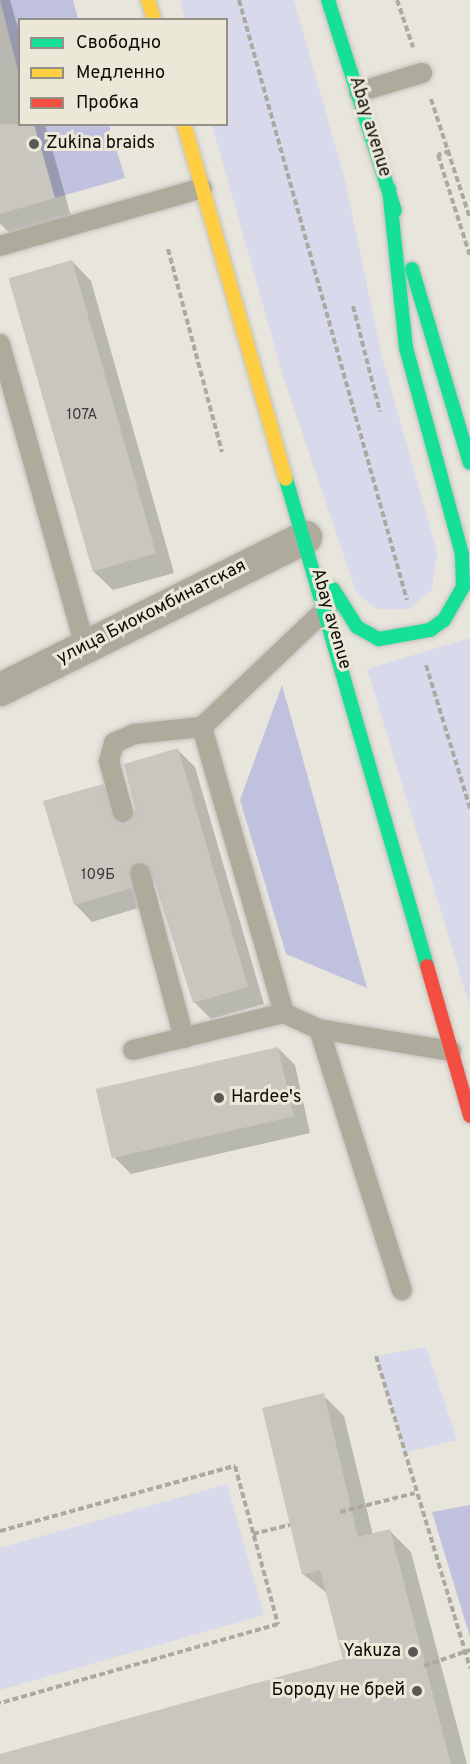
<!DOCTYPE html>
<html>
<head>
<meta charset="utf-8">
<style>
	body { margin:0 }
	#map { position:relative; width:470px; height:1764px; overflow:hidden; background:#e7e5dc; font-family:Overpass,sans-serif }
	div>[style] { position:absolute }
	.green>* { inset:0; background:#d8daec }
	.forest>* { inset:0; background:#bfc1de }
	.shadow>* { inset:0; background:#0003 }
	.building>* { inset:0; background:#c8c6bf; transform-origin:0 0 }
	.path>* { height:4px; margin-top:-2px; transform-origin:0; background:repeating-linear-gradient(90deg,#acaaa0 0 6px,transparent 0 9px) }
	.roads { filter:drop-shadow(0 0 2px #c3c1bb) drop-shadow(0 0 2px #c3c1bb) }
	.lane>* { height:20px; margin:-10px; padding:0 10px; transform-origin:10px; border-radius:10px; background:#aeab9d }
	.street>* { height:33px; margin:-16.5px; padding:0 16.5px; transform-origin:16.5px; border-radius:16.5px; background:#aeab9d }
	.fast>* { height:14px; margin:-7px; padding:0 7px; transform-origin:7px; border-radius:7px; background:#16e098 }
	.slow>* { height:14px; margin:-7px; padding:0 7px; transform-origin:7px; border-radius:7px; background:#ffcf43 }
	.jam>* { height:14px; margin:-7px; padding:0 7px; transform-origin:7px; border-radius:7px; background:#f24e42 }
	.dots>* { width:16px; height:16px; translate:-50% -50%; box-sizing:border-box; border:3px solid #ebe8d8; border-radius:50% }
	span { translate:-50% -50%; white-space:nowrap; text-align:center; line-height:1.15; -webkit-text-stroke:6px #ebe8d8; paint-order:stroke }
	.number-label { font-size:15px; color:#3c3a36 }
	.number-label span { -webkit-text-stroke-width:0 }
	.street-label { font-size:18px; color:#0e0c08 }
	.poi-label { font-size:18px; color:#0e0c08 }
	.left { translate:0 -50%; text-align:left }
	.right { translate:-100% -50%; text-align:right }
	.legend { position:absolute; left:18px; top:18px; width:210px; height:108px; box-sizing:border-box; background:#ebe8d8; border:2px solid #939085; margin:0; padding:8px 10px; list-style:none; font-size:18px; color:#0e0c08 }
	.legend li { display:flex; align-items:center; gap:12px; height:30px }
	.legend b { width:30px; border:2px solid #939085 }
</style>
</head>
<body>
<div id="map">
	<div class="green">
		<div style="clip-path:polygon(180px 0,294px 0,345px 180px,382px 357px,437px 552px,432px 590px,410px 609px,376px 609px,356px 592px,283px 376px,212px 125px,226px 124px,226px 20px,185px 19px)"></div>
		<div style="clip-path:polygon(470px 638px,470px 1007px,367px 669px)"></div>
		<div style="clip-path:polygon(426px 1347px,457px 1440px,404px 1453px,376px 1356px)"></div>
		<div style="clip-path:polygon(227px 1484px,264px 1615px,0 1690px,0 1548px)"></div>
	</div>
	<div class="forest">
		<div style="clip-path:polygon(0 0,73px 0,78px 19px,20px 20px,19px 75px)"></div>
		<div style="clip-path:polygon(34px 125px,109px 125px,125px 178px,55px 198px)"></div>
		<div style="clip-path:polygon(282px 685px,367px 988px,286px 954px,240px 800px)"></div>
		<div style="clip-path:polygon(470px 1505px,470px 1637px,432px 1512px)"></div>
	</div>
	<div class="shadow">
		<div style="clip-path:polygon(0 0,10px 0,20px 35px,20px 124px,45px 124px,71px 216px,10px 233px,0 224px)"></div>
		<div style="clip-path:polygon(72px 261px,91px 281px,174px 573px,113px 590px,93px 571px)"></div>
		<div style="clip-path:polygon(178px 750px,195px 767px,264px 1004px,211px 1019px,194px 1002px,158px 880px,145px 886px,148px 905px,92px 922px,75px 904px,103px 786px,120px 803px,127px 826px)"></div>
		<div style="clip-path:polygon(278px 1048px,295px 1065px,310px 1133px,131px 1174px,114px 1157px)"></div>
		<div style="clip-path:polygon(323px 1395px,344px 1416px,373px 1535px,390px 1531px,411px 1552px,467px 1764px,0 1764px,0 1756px,344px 1660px,328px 1594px,303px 1574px)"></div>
	</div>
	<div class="building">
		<div style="clip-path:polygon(0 124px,34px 124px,55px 198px,0 214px)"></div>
		<div style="left:72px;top:260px;width:305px;height:66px;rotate:74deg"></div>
		<div style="clip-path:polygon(178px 748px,248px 987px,193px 1003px,149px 865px,131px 865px,132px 888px,74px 905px,43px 801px,103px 784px,114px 820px,127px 823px,135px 809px,124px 764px)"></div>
		<div style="left:278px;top:1047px;width:71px;height:187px;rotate:77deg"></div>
		<div style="clip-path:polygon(324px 1393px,358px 1537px,390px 1529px,451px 1764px,0 1764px,0 1754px,343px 1659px,320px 1570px,302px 1575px,262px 1408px)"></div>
	</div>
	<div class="path">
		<div style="left:239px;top:0;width:623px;rotate:74.36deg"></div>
		<div style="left:397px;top:0;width:50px;rotate:71.2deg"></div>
		<div style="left:431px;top:99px;width:125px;rotate:71.9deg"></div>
		<div style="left:450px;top:151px;width:13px;rotate:162deg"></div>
		<div style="left:438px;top:155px;width:106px;rotate:72.4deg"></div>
		<div style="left:168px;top:249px;width:210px;rotate:75.1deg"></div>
		<div style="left:353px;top:306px;width:109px;rotate:75.7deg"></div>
		<div style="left:426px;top:665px;width:150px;rotate:72.9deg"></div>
		<div style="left:376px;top:1356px;width:326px;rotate:73.2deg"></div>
		<div style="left:340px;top:1512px;width:77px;rotate:-14.2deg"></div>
		<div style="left:0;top:1531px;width:244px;rotate:-15.5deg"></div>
		<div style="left:235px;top:1466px;width:164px;rotate:74.8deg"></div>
		<div style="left:278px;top:1624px;width:289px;rotate:164.1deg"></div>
		<div style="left:253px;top:1534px;width:38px;rotate:-14deg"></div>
		<div style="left:424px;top:1666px;width:49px;rotate:-19.2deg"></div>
	</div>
	<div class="roads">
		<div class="lane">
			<div style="left:359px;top:92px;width:66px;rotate:-16.8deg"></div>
			<div style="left:0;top:246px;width:210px;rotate:-16deg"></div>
			<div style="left:0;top:344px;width:314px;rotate:74.3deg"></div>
			<div style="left:327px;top:608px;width:173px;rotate:136.4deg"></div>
			<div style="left:202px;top:727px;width:298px;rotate:74deg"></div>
			<div style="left:284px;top:1013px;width:38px;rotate:25deg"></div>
			<div style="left:319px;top:1029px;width:134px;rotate:9.5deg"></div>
			<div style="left:123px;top:812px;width:53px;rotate:-105.4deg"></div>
			<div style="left:109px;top:761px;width:19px;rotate:-74deg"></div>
			<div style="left:114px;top:743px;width:22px;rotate:-24deg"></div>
			<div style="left:134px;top:734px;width:68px;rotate:-5.9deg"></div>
			<div style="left:140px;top:873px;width:171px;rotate:75.1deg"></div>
			<div style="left:319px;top:1029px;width:274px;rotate:72.4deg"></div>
			<div style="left:133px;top:1050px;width:155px;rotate:-13.8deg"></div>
		</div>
		<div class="street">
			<div style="left:0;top:689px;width:341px;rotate:-26.5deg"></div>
		</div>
		<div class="fast">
			<div style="left:328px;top:0;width:221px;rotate:72.4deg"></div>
			<div style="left:412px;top:269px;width:202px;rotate:73.4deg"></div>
			<div style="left:286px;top:479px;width:507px;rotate:73.85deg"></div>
			<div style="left:333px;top:589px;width:45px;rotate:57.7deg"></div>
			<div style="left:357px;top:627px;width:25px;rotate:29deg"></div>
			<div style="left:379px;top:639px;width:52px;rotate:-10deg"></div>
			<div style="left:430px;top:630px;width:17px;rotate:-36deg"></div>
			<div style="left:444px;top:620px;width:38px;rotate:-60deg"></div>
			<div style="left:463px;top:587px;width:33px;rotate:-92deg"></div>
			<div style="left:462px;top:554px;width:213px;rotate:-105.2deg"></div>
			<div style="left:406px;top:348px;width:160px;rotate:-96.1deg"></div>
		</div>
		<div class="slow">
			<div style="left:148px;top:0;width:21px;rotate:73deg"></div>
			<div style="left:184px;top:124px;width:369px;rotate:74deg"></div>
		</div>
		<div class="jam">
			<div style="left:427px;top:966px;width:156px;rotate:74deg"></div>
		</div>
	</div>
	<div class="dots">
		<div style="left:34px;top:144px;background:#5a5852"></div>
		<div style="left:219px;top:1098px;background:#5a5852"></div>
		<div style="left:413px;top:1652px;background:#5a5852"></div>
		<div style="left:417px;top:1691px;background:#5a5852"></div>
	</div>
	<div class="number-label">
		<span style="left:82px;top:416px">107А</span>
		<span style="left:98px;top:876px">109Б</span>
	</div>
	<div class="street-label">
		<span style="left:369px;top:127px;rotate:73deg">Abay avenue</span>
		<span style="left:152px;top:613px;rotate:-27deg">улица Биокомбинатская</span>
		<span style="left:330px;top:619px;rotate:74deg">Abay avenue</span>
	</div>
	<div class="poi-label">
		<span class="left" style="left:46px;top:144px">Zukina braids</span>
		<span class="left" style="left:231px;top:1098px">Hardee's</span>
		<span class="right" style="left:401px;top:1652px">Yakuza</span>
		<span class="right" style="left:405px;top:1691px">Бороду не брей</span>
	</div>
	<ul class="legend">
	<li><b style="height:8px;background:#16e098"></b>Свободно</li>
	<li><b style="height:8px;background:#ffcf43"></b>Медленно</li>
	<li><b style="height:8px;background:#f24e42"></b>Пробка</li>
	</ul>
</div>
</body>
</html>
